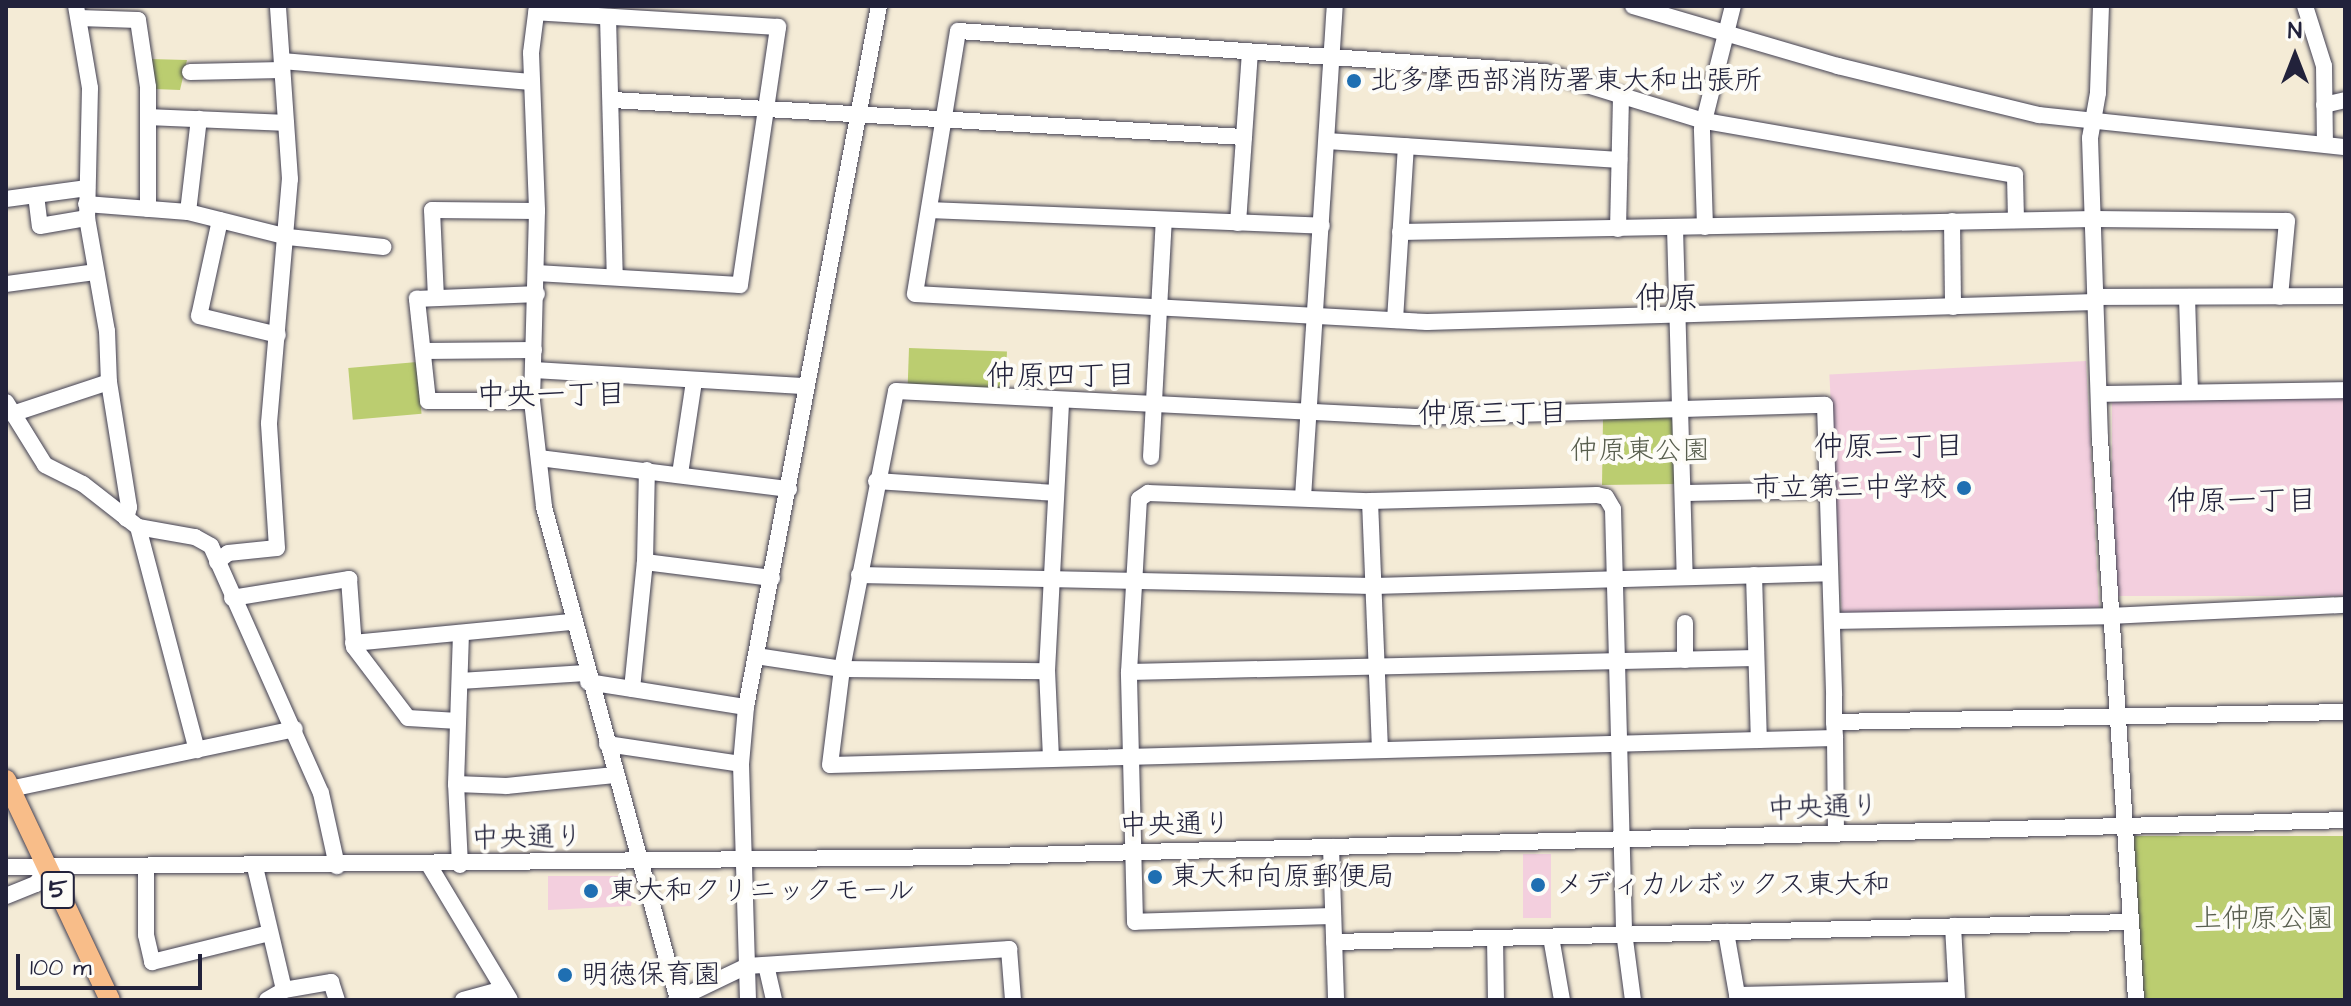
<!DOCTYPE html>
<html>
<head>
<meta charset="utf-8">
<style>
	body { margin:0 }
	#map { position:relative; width:2351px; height:1006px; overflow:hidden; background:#f4ebd6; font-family:"Architects Daughter","Klee One",sans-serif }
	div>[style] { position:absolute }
	.built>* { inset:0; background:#f3cfde; transform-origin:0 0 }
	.green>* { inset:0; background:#bbcd70; transform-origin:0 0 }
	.roads { filter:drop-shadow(0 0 2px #424052) drop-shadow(0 0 2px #424052) }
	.minor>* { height:16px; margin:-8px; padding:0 8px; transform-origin:8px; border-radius:8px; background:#fff }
	.major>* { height:20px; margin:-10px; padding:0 10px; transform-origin:10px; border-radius:10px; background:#f8bd89 }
	.dots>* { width:22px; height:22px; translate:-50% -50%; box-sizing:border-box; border:4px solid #fdfcf7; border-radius:50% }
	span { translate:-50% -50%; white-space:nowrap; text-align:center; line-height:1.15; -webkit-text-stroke:8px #fdfcf7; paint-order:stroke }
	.shield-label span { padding:2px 6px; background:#fdfcf7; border:2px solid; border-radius:6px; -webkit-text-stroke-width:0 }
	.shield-label { font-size:26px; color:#22223b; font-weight:700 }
	.poi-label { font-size:28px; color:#22223b }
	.left { translate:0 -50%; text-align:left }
	.right { translate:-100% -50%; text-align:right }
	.park-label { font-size:28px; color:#585e4e }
	.street-label { font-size:28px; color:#22223b }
	.neighbourhood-label { font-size:30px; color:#22223b }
	.quarter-label { font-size:32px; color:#22223b }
	.frame { position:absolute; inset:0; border:8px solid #22223b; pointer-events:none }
	.north { position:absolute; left:2255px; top:16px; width:80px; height:80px; -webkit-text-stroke:6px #fdfcf7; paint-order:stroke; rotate:0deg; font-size:22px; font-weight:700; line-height:32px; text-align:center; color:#22223b }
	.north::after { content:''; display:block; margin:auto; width:28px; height:36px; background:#22223b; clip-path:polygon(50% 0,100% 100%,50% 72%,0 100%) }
	.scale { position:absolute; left:16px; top:954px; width:186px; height:36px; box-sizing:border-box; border:4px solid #22223b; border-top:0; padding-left:10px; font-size:24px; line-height:28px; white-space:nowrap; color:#22223b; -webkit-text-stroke:6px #fdfcf7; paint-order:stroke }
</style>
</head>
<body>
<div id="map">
	<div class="built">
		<div style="left:2086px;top:361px;width:247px;height:257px;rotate:87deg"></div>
		<div style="left:2345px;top:395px;width:201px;height:233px;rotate:90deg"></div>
		<div style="left:1523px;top:854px;width:28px;height:64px"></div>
		<div style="clip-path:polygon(548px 876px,636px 876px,631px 906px,548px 910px)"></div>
	</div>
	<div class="green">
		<div style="clip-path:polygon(150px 59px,187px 60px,180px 90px,154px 89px)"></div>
		<div style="left:909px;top:348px;width:98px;height:40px;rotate:2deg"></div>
		<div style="left:417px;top:362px;width:52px;height:69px;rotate:85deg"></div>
		<div style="clip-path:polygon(1668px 416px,1676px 422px,1677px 484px,1602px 485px,1603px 419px)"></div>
		<div style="left:2345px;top:836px;width:164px;height:215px;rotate:90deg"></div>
	</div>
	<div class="roads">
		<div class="minor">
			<div style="left:76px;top:6px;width:83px;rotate:80.3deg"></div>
			<div style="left:90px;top:88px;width:130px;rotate:91.3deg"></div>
			<div style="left:87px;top:218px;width:115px;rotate:80deg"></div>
			<div style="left:107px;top:331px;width:51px;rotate:87.8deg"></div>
			<div style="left:109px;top:382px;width:127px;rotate:80.9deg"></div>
			<div style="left:129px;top:507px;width:12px;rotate:104deg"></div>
			<div style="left:537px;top:6px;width:47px;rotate:97.3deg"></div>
			<div style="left:531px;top:53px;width:158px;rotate:87.8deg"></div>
			<div style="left:537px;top:211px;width:190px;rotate:91.5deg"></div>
			<div style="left:532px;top:401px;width:107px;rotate:83.5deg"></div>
			<div style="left:544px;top:507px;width:511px;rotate:74.79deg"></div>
			<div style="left:1633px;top:6px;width:214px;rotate:16.3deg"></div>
			<div style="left:1838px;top:66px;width:207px;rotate:13.7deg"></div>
			<div style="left:2039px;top:115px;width:308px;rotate:6deg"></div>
			<div style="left:2101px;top:6px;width:87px;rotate:92deg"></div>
			<div style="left:2098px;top:93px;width:46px;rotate:100.1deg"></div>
			<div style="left:2090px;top:138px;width:300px;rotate:88.1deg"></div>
			<div style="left:2100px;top:438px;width:563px;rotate:86.33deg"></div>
			<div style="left:2305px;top:6px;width:63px;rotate:72.4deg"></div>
			<div style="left:2324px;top:66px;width:78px;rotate:89.3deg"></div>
			<div style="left:608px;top:17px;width:260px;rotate:88.5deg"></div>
			<div style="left:79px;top:18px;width:59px;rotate:1.9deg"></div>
			<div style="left:138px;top:20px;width:68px;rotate:81.5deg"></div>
			<div style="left:148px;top:87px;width:122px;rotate:90deg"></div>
			<div style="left:282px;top:61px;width:250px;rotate:4.8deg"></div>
			<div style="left:190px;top:72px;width:92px;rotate:-1.2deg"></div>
			<div style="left:613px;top:100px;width:632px;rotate:3.36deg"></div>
			<div style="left:2324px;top:105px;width:22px;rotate:-13deg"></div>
			<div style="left:149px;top:117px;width:137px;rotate:2.5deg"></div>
			<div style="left:1327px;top:141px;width:293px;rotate:3.7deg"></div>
			<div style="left:36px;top:195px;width:31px;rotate:83deg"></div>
			<div style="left:40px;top:226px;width:48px;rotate:-9.7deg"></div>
			<div style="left:6px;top:199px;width:82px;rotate:-7.7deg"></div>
			<div style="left:86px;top:204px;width:102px;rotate:4.5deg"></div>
			<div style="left:188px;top:212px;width:103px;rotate:14deg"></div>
			<div style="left:288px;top:237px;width:96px;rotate:6deg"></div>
			<div style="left:930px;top:210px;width:392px;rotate:2.3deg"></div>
			<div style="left:188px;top:212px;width:94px;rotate:-83.3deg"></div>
			<div style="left:220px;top:220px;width:98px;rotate:102.3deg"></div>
			<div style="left:199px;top:316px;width:81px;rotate:13.5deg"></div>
			<div style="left:2016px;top:220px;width:45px;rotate:-91.3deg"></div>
			<div style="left:2015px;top:175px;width:316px;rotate:-170.1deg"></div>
			<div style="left:1704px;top:121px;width:166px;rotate:-162.9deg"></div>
			<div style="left:1545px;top:72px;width:588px;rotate:-176deg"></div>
			<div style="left:958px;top:31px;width:266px;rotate:99.3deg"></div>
			<div style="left:915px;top:294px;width:513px;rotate:3.13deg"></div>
			<div style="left:1427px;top:322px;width:669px;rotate:-1.71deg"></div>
			<div style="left:1952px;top:221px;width:86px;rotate:89.3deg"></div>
			<div style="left:1238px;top:223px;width:171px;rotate:-86deg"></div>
			<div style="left:1705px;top:227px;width:98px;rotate:-91.8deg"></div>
			<div style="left:1702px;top:129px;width:127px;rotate:-75.9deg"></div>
			<div style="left:1675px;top:228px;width:349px;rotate:88.4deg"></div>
			<div style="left:1618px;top:229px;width:134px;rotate:-88.7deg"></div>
			<div style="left:1400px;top:232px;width:694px;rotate:-1.07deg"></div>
			<div style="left:2094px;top:219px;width:193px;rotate:0.6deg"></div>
			<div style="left:2287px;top:221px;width:76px;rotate:95.3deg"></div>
			<div style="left:536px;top:273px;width:204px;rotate:3.4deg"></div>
			<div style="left:740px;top:285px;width:261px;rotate:-81.6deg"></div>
			<div style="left:778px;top:27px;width:242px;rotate:-176.5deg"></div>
			<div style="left:6px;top:284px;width:91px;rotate:-7.6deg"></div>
			<div style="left:2095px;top:297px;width:250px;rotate:-0.2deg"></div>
			<div style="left:2187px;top:297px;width:94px;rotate:88.2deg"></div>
			<div style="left:436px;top:298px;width:88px;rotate:-92.6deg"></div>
			<div style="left:432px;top:210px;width:105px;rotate:0.5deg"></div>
			<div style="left:1395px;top:320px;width:174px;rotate:-86.4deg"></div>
			<div style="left:423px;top:351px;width:111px;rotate:-0.5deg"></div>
			<div style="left:534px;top:370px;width:273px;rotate:3.4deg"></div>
			<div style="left:2099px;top:394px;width:246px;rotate:-0.9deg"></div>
			<div style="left:532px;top:401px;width:104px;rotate:180deg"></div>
			<div style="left:428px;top:401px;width:103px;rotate:-96.2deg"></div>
			<div style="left:417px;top:299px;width:120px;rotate:-2.4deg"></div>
			<div style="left:6px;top:402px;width:74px;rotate:58.2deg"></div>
			<div style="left:45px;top:465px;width:42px;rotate:26.6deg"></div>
			<div style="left:83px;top:484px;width:70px;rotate:38deg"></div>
			<div style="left:138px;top:527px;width:58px;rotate:10deg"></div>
			<div style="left:195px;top:537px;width:18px;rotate:29deg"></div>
			<div style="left:211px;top:546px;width:270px;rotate:66deg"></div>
			<div style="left:321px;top:793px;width:75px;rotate:77.6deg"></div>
			<div style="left:12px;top:414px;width:102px;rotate:-18.3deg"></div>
			<div style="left:1151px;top:457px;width:237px;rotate:-86.9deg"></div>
			<div style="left:539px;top:458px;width:252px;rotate:7.1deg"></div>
			<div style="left:680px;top:474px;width:94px;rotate:-81.4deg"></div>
			<div style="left:876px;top:481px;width:179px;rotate:3.8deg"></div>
			<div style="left:1683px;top:493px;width:145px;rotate:-1.2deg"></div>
			<div style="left:1303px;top:497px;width:492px;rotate:-86.3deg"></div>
			<div style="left:1370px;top:501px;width:249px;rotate:87.7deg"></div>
			<div style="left:138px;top:527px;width:231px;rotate:75.2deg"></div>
			<div style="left:217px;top:562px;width:14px;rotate:-39deg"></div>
			<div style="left:228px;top:553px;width:49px;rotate:-5.8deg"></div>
			<div style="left:277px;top:548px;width:125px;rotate:-93.7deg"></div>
			<div style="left:269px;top:423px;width:245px;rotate:-85.1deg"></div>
			<div style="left:290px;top:179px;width:173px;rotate:-94deg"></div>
			<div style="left:645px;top:562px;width:128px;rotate:7.2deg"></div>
			<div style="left:859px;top:575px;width:515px;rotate:1.22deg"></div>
			<div style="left:1374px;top:586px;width:456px;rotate:-1.6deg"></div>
			<div style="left:1754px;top:575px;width:165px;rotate:88.3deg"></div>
			<div style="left:232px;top:598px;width:119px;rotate:-9.2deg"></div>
			<div style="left:349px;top:579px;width:68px;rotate:85.8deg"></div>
			<div style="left:354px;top:647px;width:89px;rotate:52.7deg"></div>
			<div style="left:408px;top:718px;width:50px;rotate:3.4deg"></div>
			<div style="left:1832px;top:621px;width:277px;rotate:-1deg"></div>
			<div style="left:2109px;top:616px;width:236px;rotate:-2.7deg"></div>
			<div style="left:1685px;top:623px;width:37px;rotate:90deg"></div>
			<div style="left:353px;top:643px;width:221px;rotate:-5.5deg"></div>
			<div style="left:756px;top:656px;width:87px;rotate:8.6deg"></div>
			<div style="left:842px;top:669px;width:205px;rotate:0.6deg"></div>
			<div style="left:1129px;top:672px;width:627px;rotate:-1.28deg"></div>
			<div style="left:460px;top:681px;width:126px;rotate:-3.6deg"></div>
			<div style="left:588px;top:682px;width:160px;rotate:9deg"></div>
			<div style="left:632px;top:689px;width:128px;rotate:-84.2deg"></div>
			<div style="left:645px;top:562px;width:92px;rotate:-88.8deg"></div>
			<div style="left:1834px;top:722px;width:511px;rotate:-1.12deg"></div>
			<div style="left:1835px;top:738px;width:1005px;rotate:178.46deg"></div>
			<div style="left:830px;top:765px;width:97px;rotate:-82.9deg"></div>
			<div style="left:842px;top:669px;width:283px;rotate:-79deg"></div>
			<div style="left:896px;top:391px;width:520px;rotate:2.87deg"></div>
			<div style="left:1415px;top:417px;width:410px;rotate:-1.7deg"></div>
			<div style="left:1825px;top:405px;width:291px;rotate:88.2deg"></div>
			<div style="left:1834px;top:696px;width:26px;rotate:90deg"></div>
			<div style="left:1834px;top:722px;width:16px;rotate:86deg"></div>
			<div style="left:1835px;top:738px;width:95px;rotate:89.4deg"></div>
			<div style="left:607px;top:744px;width:135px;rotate:8.5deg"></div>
			<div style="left:1051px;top:758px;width:87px;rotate:-92.6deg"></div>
			<div style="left:1047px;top:671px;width:271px;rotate:-87deg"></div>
			<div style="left:456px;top:784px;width:51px;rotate:2.2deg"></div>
			<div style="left:507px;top:786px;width:110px;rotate:-5.8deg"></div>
			<div style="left:10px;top:789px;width:291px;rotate:-11.9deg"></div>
			<div style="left:1331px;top:847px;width:153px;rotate:88.1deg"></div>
			<div style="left:429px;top:865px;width:157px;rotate:59deg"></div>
			<div style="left:460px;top:865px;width:81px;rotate:-92.8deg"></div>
			<div style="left:456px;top:784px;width:151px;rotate:-88.1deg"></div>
			<div style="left:6px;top:867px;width:948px;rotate:-0.6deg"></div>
			<div style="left:954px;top:857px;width:1391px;rotate:-1.52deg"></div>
			<div style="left:255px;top:867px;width:126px;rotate:76.7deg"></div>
			<div style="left:146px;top:868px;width:67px;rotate:90deg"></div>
			<div style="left:146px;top:935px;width:28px;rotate:77deg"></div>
			<div style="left:152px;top:962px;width:121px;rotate:-13.9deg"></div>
			<div style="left:6px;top:896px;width:32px;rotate:-22deg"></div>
			<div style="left:36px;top:884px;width:19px;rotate:-55deg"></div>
			<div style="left:1333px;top:916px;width:198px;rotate:178.3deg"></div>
			<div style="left:1135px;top:922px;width:250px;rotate:-91.4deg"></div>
			<div style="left:1129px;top:672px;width:173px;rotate:-86.7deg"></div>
			<div style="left:1139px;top:499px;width:11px;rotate:-34deg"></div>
			<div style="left:1148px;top:493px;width:222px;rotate:2.1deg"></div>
			<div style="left:1370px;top:501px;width:227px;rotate:-1.5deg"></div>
			<div style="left:1597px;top:495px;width:9px;rotate:13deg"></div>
			<div style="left:1606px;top:497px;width:14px;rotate:60deg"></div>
			<div style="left:1613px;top:509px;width:423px;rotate:88.5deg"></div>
			<div style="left:1624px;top:932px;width:69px;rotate:82.5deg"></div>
			<div style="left:1953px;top:926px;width:72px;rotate:86.8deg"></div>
			<div style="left:1726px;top:932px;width:69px;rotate:80deg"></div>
			<div style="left:1551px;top:937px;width:64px;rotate:80.1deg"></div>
			<div style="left:1495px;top:938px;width:62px;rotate:89.1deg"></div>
			<div style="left:1334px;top:942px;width:796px;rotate:-1.44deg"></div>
			<div style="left:766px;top:965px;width:36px;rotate:77deg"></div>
			<div style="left:1737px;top:995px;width:219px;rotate:-1.3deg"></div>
			<div style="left:267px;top:1000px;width:20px;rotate:-30deg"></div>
			<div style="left:284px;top:990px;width:48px;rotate:-9.7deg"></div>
			<div style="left:331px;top:982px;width:19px;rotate:72deg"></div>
			<div style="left:463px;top:1000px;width:41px;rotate:-15.4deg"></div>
			<div style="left:676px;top:1000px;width:79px;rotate:-25.6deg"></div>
			<div style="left:747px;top:966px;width:263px;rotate:-3.7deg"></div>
			<div style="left:1009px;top:949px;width:51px;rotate:85.5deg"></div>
			<div style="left:748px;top:1000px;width:236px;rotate:-91.7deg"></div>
			<div style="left:741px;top:764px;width:57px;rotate:-85deg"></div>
			<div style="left:746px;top:707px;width:714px;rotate:-79.26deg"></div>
		</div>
		<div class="major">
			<div style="left:6px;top:780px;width:243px;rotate:64.7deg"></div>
		</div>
	</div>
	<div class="dots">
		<div style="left:1354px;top:81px;background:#1f6fb2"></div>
		<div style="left:1964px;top:488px;background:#1f6fb2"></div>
		<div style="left:1155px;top:877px;background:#1f6fb2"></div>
		<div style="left:1538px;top:885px;background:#1f6fb2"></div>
		<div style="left:591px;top:891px;background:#1f6fb2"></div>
		<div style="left:565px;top:975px;background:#1f6fb2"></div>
	</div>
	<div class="shield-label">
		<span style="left:58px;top:890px">5</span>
	</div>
	<div class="poi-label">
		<span class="left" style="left:1370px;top:81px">北多摩西部消防署東大和出張所</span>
		<span class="right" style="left:1948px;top:488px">市立第三中学校</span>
		<span class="left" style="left:1171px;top:877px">東大和向原郵便局</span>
		<span class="left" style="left:1556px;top:885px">メディカルボックス東大和</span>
		<span class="left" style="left:609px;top:891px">東大和クリニックモール</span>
		<span class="left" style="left:581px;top:975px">明徳保育園</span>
	</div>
	<div class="park-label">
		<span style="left:1640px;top:451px">仲原東公園</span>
		<span style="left:2264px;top:919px">上仲原公園</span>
	</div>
	<div class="street-label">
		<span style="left:1823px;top:808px;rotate:-2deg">中央通り</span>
		<span style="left:1175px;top:825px;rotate:-1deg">中央通り</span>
		<span style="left:527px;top:838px;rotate:-1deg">中央通り</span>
	</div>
	<div class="neighbourhood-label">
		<span style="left:1061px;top:376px">仲原四丁目</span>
		<span style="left:551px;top:395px">中央一丁目</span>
		<span style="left:1493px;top:414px">仲原三丁目</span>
		<span style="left:1889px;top:447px">仲原二丁目</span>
		<span style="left:2242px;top:501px">仲原一丁目</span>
	</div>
	<div class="quarter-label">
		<span style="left:1667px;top:299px">仲原</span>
	</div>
	<div class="frame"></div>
	<div class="north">N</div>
	<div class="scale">100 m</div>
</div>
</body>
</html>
